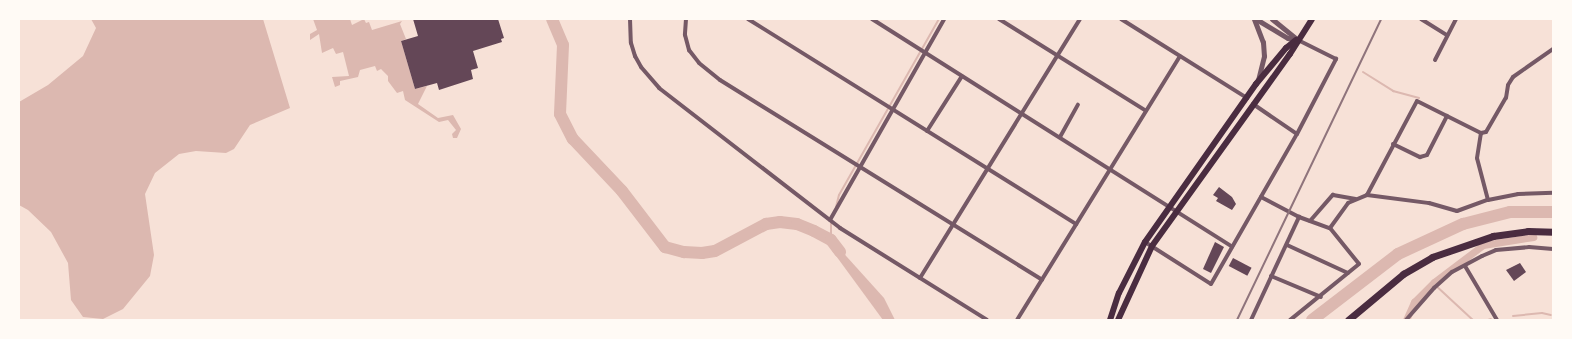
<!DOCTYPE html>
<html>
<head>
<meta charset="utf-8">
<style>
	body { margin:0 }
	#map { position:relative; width:1572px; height:339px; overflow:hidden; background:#f7e1d7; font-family:"Noto Sans",sans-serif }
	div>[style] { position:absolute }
	.water>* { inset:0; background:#dcb8b0 }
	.stream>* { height:2px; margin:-1px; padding:0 1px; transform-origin:1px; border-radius:1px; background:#dcb8b0 }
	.canal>* { height:7px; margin:-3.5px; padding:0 3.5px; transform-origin:3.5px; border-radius:3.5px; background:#dcb8b0 }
	.river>* { height:12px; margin:-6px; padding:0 6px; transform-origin:6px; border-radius:6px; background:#dcb8b0 }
	.building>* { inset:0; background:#644757; transform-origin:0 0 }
	.minor>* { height:4px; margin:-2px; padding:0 2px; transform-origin:2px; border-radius:2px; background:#755966 }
	.tertiary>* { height:5px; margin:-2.5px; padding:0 2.5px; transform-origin:2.5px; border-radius:2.5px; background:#755966 }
	.secondary>* { height:6px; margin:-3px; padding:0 3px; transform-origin:3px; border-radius:3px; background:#4a2c40 }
	.trunk>* { height:7px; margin:-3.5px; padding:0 3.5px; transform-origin:3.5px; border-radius:3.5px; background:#4a2c40 }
	.rail>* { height:2px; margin:-1px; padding:0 1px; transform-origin:1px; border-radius:1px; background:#8f747c }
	span { translate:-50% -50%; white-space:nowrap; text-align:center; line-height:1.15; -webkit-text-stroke:4px #fffaf5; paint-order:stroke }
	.frame { position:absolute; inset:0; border:20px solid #fffaf5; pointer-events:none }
</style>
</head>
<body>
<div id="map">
	<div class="water">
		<div style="clip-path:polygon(91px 19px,263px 19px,290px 108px,250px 125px,234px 149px,226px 153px,196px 151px,179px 154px,155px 173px,145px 194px,154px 255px,150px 276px,123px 309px,103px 319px,83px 317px,71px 300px,68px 263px,51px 232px,28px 210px,19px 205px,19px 102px,48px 85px,83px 56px,96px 28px)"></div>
		<div style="clip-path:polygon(313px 19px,350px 19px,352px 25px,364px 19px,366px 23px,369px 22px,372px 30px,402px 21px,400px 24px,406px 39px,401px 41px,415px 89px,427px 86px,418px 104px,438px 118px,453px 115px,461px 129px,457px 138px,453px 138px,452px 134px,456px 130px,448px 120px,439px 122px,405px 100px,403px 91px,397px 93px,388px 81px,388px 76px,381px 69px,377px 71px,375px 66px,360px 70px,358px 77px,340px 81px,340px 85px,335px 87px,332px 77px,349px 76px,343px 52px,336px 54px,333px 48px,322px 53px,319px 34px,310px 40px,310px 34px,317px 30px)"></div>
		<div style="clip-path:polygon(829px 237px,884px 298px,895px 320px,883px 320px,831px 249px)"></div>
	</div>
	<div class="stream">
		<div style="left:1363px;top:72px;width:36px;rotate:32deg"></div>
		<div style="left:1393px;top:91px;width:27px;rotate:15deg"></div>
		<div style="left:836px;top:207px;width:12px;rotate:-76deg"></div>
		<div style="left:839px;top:195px;width:202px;rotate:-60.4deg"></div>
		<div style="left:831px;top:240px;width:17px;rotate:-90deg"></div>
		<div style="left:1433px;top:283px;width:54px;rotate:42.8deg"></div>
		<div style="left:1513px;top:316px;width:29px;rotate:-6deg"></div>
		<div style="left:1542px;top:313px;width:9px;rotate:13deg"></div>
		<div style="left:1488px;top:320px;width:3px;rotate:-18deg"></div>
	</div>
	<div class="canal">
		<div style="left:1406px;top:320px;width:20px;rotate:-66deg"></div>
		<div style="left:1414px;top:302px;width:28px;rotate:-45deg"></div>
		<div style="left:1434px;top:282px;width:61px;rotate:-37.1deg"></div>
		<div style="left:1483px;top:245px;width:51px;rotate:-9.1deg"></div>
	</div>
	<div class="river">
		<div style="left:552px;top:19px;width:28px;rotate:67deg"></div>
		<div style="left:563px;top:45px;width:69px;rotate:92.5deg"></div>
		<div style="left:560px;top:114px;width:28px;rotate:63deg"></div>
		<div style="left:573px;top:139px;width:71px;rotate:46.7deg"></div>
		<div style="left:622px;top:191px;width:71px;rotate:52.5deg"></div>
		<div style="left:665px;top:247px;width:20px;rotate:15deg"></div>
		<div style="left:684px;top:252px;width:18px;rotate:3deg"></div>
		<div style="left:702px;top:253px;width:13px;rotate:-9deg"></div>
		<div style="left:715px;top:251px;width:58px;rotate:-27.9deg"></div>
		<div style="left:766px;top:224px;width:14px;rotate:-8deg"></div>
		<div style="left:780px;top:222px;width:17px;rotate:7deg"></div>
		<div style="left:797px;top:224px;width:18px;rotate:22deg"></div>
		<div style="left:814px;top:231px;width:19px;rotate:28deg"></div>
		<div style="left:831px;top:240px;width:15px;rotate:53deg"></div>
		<div style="left:1312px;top:320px;width:108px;rotate:-37.5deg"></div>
		<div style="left:1398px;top:254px;width:72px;rotate:-24.8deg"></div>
		<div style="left:1463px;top:224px;width:49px;rotate:-14.3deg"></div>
		<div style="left:1510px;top:212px;width:43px"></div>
	</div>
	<div class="building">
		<div style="clip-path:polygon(413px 19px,498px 19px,504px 38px,501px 39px,502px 42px,473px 51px,478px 68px,471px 70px,473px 79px,439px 90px,437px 83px,415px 89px,401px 41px,418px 36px)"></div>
		<div style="clip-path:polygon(1219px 187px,1232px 197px,1236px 204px,1232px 210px,1216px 201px,1218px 198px,1213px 195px)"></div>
		<div style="clip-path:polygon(1215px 242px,1224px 247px,1211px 273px,1203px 269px)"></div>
		<div style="left:1233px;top:258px;width:21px;height:9px;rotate:28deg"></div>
		<div style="clip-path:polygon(1520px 263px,1526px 272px,1514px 281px,1506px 270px)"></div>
	</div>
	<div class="minor">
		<div style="left:630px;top:19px;width:24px;rotate:88deg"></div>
		<div style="left:631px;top:43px;width:14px;rotate:73deg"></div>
		<div style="left:635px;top:56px;width:13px;rotate:61deg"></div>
		<div style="left:641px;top:67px;width:28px;rotate:49deg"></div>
		<div style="left:659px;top:88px;width:229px;rotate:37.7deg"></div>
		<div style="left:840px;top:228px;width:173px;rotate:32deg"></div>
		<div style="left:686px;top:19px;width:16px;rotate:94deg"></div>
		<div style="left:685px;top:35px;width:16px;rotate:75deg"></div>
		<div style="left:689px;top:50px;width:16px;rotate:52deg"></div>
		<div style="left:699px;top:63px;width:27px;rotate:39deg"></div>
		<div style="left:720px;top:80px;width:379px;rotate:31.8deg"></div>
		<div style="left:748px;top:19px;width:387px;rotate:32deg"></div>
		<div style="left:872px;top:19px;width:426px;rotate:32.3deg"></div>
		<div style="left:999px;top:19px;width:173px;rotate:32deg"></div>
		<div style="left:1121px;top:19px;width:149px;rotate:32.1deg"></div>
		<div style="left:1421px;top:19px;width:31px;rotate:32deg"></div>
		<div style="left:1435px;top:60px;width:46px;rotate:-62.9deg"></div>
		<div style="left:1253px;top:104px;width:53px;rotate:34.3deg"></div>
		<div style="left:927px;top:131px;width:65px;rotate:-57.5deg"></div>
		<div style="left:1060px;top:137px;width:37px;rotate:-61deg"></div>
		<div style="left:1393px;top:144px;width:30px;rotate:26deg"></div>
		<div style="left:1420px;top:157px;width:7px;rotate:-16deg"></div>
		<div style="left:1427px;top:155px;width:44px;rotate:-62.9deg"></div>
		<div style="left:1367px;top:195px;width:106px;rotate:-62deg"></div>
		<div style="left:1417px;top:101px;width:72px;rotate:26.6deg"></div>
		<div style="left:1481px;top:133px;width:5px;rotate:-11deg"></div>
		<div style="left:1486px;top:132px;width:39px;rotate:-60deg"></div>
		<div style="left:1506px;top:98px;width:13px;rotate:-81deg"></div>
		<div style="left:1508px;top:85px;width:9px;rotate:-58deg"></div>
		<div style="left:1513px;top:77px;width:49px;rotate:-35deg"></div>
		<div style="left:1261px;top:197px;width:43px;rotate:27.8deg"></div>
		<div style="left:1299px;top:217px;width:33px;rotate:20deg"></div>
		<div style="left:1330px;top:228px;width:46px;rotate:51.1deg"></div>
		<div style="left:1359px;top:264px;width:89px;rotate:140.9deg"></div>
		<div style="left:1488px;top:200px;width:31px;rotate:-11deg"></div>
		<div style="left:1518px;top:194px;width:35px;rotate:-2deg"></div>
		<div style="left:830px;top:220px;width:231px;rotate:-60.4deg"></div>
		<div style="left:1310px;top:221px;width:35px;rotate:-49deg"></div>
		<div style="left:1333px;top:195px;width:23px;rotate:10deg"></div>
		<div style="left:1330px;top:228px;width:31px;rotate:-54deg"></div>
		<div style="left:1348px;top:203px;width:21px;rotate:-23deg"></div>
		<div style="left:1367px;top:195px;width:63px;rotate:7.4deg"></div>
		<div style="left:1429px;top:203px;width:29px;rotate:16deg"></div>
		<div style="left:1457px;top:211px;width:33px;rotate:-20deg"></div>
		<div style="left:1488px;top:200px;width:43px;rotate:-104.7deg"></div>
		<div style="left:1477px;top:158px;width:25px;rotate:-81deg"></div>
		<div style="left:1145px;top:242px;width:78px;rotate:32.5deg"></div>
		<div style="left:1211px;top:284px;width:173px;rotate:-60.2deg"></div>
		<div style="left:1297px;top:134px;width:85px;rotate:-62.5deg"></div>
		<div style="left:1336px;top:59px;width:42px;rotate:-153.4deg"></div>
		<div style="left:1287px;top:245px;width:67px;rotate:24.7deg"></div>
		<div style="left:1465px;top:266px;width:63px;rotate:59.3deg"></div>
		<div style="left:1271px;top:276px;width:54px;rotate:22.8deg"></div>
		<div style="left:920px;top:278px;width:304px;rotate:-58.3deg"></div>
		<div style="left:1017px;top:320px;width:310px;rotate:-58.3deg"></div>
		<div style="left:1251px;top:320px;width:114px;rotate:-65deg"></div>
		<div style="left:1406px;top:320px;width:43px;rotate:-48.8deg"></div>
		<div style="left:1434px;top:288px;width:24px;rotate:-42deg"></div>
		<div style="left:1452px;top:272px;width:34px;rotate:-28deg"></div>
		<div style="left:1482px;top:256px;width:15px;rotate:-23deg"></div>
		<div style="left:1496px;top:250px;width:33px;rotate:-5deg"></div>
		<div style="left:1529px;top:247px;width:24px;rotate:5deg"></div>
	</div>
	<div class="tertiary">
		<div style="left:1254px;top:19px;width:25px;rotate:69deg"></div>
		<div style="left:1263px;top:42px;width:14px;rotate:86deg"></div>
		<div style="left:1264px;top:56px;width:25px;rotate:104deg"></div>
		<div style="left:1256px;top:19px;width:37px;rotate:31deg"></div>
		<div style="left:1288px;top:38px;width:10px;rotate:11deg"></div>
		<div style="left:1272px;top:19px;width:32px;rotate:39deg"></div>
	</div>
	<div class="secondary">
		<div style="left:1110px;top:320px;width:28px;rotate:-72deg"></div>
		<div style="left:1119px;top:293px;width:57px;rotate:-63deg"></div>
		<div style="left:1145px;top:242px;width:193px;rotate:-54.9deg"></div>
		<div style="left:1256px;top:84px;width:47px;rotate:-50.2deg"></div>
		<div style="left:1286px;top:48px;width:13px;rotate:-39deg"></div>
		<div style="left:1118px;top:320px;width:81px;rotate:-65.3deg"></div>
		<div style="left:1152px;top:246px;width:236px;rotate:-54.3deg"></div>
		<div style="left:1290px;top:54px;width:41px;rotate:-57.8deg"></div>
	</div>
	<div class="trunk">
		<div style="left:1348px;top:320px;width:72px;rotate:-39.9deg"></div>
		<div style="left:1403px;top:274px;width:34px;rotate:-30deg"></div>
		<div style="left:1432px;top:257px;width:65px;rotate:-19deg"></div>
		<div style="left:1493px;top:236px;width:35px;rotate:-8deg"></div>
		<div style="left:1528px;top:231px;width:25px;rotate:2deg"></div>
	</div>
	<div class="rail">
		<div style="left:1237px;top:320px;width:334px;rotate:-64.4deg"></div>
	</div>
	<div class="frame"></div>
</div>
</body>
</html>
